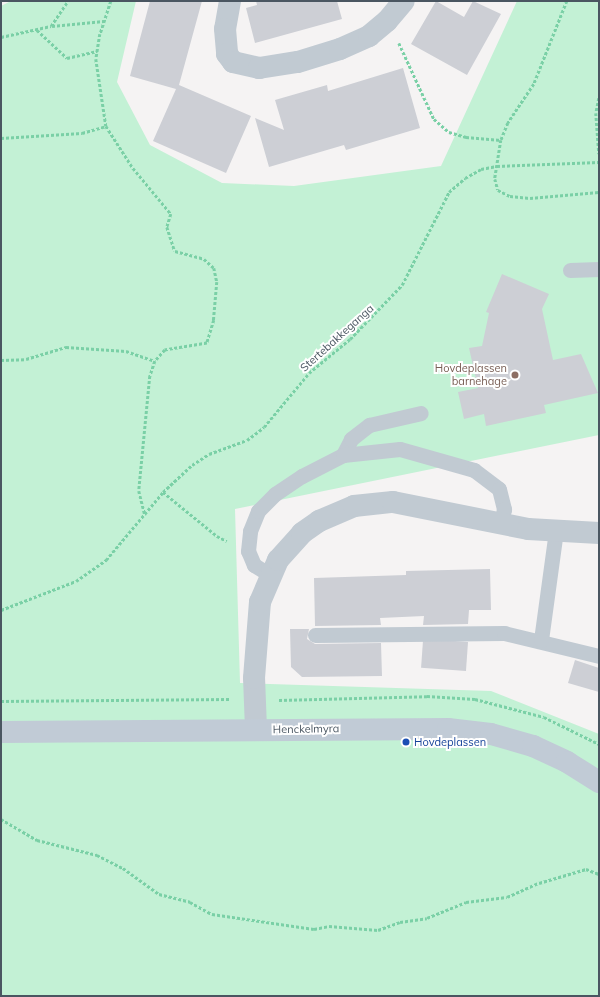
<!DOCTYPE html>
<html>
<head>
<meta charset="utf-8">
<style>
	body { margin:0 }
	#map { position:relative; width:600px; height:997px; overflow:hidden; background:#f5f3f3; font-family:Mulish,sans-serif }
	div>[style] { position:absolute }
	.green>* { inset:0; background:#c3f1d5 }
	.building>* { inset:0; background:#cdcfd5; transform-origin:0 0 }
	.path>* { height:2.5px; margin-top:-1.25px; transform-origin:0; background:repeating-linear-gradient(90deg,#7ad0a6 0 3px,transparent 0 5px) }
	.lane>* { height:15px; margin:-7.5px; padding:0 7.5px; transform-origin:7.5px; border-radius:7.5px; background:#c1cad2 }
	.street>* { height:22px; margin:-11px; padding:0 11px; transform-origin:11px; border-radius:11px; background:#c1cad2 }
	.secondary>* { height:22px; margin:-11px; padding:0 11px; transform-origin:11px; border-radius:11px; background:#c1cbd6 }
	.dots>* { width:11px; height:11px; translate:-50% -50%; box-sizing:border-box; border:2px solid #fff; border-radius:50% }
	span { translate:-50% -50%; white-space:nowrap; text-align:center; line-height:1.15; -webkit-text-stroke:4px #fff; paint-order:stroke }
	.street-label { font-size:11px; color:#4a5661 }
	.education-label { font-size:11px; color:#785e54 }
	.right { translate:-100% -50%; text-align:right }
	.transit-label { font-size:11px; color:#164399 }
	.left { translate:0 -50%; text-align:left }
	.frame { position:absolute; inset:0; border:2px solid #4a5661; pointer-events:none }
</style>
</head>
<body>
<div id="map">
	<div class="green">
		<div style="clip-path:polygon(11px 1px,136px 1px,117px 82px,150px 145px,222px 183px,294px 186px,441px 166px,517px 1px,599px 1px,599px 435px,235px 509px,240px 683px,491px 691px,599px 734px,599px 996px,1px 996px,1px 6px)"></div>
	</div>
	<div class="building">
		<div style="clip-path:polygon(150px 1px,202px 1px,179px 85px,251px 116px,226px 173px,153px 141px,176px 89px,130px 76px)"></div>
		<div style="clip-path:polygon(256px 1px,337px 1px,342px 19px,255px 43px,246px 8px,257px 5px)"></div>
		<div style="clip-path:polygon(436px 1px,464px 17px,473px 1px,501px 14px,467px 75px,411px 44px)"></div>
		<div style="clip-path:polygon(403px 68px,420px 128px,346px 150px,344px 145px,269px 167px,255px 118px,284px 130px,275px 100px,327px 85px,328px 91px)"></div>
		<div style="clip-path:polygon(502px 274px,549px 294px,542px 309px,553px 360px,581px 354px,598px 393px,544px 405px,546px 413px,486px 426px,484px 414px,464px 419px,458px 392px,478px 388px,469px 348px,482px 346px,489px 313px,486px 312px)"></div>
		<div style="clip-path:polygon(490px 569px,491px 610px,469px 610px,468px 624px,423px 625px,424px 616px,380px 618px,381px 625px,315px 626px,314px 578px,406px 575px,406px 571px)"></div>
		<div style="clip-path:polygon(290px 629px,309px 629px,307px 639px,315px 644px,381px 643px,382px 676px,302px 677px,291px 667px)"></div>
		<div style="left:468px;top:642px;width:29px;height:45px;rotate:94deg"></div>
		<div style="clip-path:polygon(575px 660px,599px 668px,599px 692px,568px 683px)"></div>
	</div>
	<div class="path">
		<div style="left:111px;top:1px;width:35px;rotate:108deg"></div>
		<div style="left:100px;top:34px;width:25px;rotate:99deg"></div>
		<div style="left:96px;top:59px;width:68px;rotate:81.5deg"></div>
		<div style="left:106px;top:126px;width:50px;rotate:57.3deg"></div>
		<div style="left:133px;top:168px;width:60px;rotate:50.4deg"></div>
		<div style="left:171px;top:214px;width:14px;rotate:107deg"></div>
		<div style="left:167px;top:227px;width:25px;rotate:72deg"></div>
		<div style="left:175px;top:251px;width:30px;rotate:15deg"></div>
		<div style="left:204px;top:259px;width:13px;rotate:42deg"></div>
		<div style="left:214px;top:268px;width:14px;rotate:78deg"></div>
		<div style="left:217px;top:282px;width:38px;rotate:95deg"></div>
		<div style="left:214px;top:320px;width:24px;rotate:107deg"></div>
		<div style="left:207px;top:343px;width:43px;rotate:170.5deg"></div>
		<div style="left:165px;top:350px;width:15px;rotate:132deg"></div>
		<div style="left:155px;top:361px;width:16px;rotate:108deg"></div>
		<div style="left:150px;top:376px;width:116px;rotate:95.5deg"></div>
		<div style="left:139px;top:491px;width:25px;rotate:76deg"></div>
		<div style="left:567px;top:1px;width:89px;rotate:111.7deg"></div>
		<div style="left:534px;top:84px;width:47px;rotate:123.7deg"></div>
		<div style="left:508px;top:123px;width:18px;rotate:112deg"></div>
		<div style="left:501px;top:140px;width:39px;rotate:99deg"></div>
		<div style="left:495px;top:179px;width:11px;rotate:75deg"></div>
		<div style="left:498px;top:190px;width:13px;rotate:27deg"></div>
		<div style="left:510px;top:196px;width:20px;rotate:6deg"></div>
		<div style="left:530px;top:198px;width:69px;rotate:-5deg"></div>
		<div style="left:52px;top:26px;width:52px;rotate:-5.5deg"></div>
		<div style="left:37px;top:30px;width:41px;rotate:43deg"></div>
		<div style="left:67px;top:58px;width:31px;rotate:-13deg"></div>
		<div style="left:1px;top:37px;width:51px;rotate:-12.4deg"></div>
		<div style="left:51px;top:26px;width:30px;rotate:-56deg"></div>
		<div style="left:399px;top:43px;width:84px;rotate:65.3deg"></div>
		<div style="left:434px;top:119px;width:20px;rotate:41deg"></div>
		<div style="left:449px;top:132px;width:18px;rotate:16deg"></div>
		<div style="left:466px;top:137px;width:35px;rotate:5deg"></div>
		<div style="left:599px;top:98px;width:15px;rotate:101deg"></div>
		<div style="left:596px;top:113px;width:41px;rotate:85.8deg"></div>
		<div style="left:1px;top:138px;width:81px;rotate:-3.5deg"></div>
		<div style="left:82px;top:133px;width:25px;rotate:-16deg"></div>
		<div style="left:1px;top:360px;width:25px;rotate:-2deg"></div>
		<div style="left:26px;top:359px;width:42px;rotate:-16.7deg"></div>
		<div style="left:66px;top:347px;width:60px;rotate:3.8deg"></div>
		<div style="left:126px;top:351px;width:31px;rotate:19deg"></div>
		<div style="left:163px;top:492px;width:70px;rotate:39.2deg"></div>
		<div style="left:217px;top:536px;width:11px;rotate:27deg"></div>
		<div style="left:1px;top:610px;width:80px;rotate:-21.1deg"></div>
		<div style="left:76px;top:581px;width:37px;rotate:-35deg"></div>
		<div style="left:106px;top:560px;width:89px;rotate:-50deg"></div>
		<div style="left:163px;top:492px;width:40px;rotate:-43deg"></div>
		<div style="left:192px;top:465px;width:20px;rotate:-33deg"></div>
		<div style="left:209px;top:454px;width:40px;rotate:-20.2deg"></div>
		<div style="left:247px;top:440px;width:21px;rotate:-37deg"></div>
		<div style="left:264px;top:427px;width:70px;rotate:-50.2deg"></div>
		<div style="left:309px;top:373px;width:53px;rotate:-39.7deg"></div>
		<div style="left:350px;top:339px;width:75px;rotate:-46.1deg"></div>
		<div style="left:402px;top:285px;width:104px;rotate:-63.2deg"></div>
		<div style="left:449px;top:192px;width:21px;rotate:-41deg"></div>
		<div style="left:465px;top:178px;width:18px;rotate:-29deg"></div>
		<div style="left:481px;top:169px;width:16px;rotate:-11deg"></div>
		<div style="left:497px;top:166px;width:102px;rotate:-2.2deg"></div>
		<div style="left:279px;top:700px;width:148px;rotate:-1.5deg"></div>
		<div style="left:427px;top:696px;width:48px;rotate:3.6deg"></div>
		<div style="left:475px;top:699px;width:71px;rotate:14.6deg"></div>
		<div style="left:544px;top:717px;width:61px;rotate:26.1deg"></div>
		<div style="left:1px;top:701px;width:229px;rotate:-0.5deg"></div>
		<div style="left:1px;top:819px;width:42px;rotate:30.3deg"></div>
		<div style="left:37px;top:840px;width:62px;rotate:14deg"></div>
		<div style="left:97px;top:855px;width:29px;rotate:27deg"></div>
		<div style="left:123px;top:868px;width:44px;rotate:35.8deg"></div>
		<div style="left:159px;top:894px;width:32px;rotate:14deg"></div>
		<div style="left:190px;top:902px;width:25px;rotate:29deg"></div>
		<div style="left:212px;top:914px;width:103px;rotate:8.4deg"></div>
		<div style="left:314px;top:929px;width:15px;rotate:-11deg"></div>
		<div style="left:329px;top:926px;width:49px;rotate:4.7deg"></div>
		<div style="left:378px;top:930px;width:23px;rotate:-20deg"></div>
		<div style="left:400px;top:922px;width:27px;rotate:-8deg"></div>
		<div style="left:427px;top:918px;width:42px;rotate:-22.3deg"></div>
		<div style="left:466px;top:902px;width:41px;rotate:-7deg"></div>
		<div style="left:507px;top:897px;width:35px;rotate:-24deg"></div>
		<div style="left:539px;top:883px;width:49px;rotate:-16.6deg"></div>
		<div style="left:586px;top:869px;width:14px;rotate:21deg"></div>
	</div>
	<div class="lane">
		<div style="left:570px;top:270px;width:29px;rotate:-2deg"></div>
		<div style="left:343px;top:455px;width:18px;rotate:-63deg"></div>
		<div style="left:351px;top:439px;width:23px;rotate:-38deg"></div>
		<div style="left:369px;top:425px;width:53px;rotate:-13deg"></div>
		<div style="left:270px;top:575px;width:19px;rotate:-148deg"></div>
		<div style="left:254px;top:565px;width:15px;rotate:-113deg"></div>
		<div style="left:248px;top:551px;width:20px;rotate:-84deg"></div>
		<div style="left:250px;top:531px;width:22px;rotate:-68deg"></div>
		<div style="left:258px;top:511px;width:24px;rotate:-45deg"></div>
		<div style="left:275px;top:494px;width:32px;rotate:-34deg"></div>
		<div style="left:302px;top:476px;width:46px;rotate:-27.1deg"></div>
		<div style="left:343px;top:455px;width:57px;rotate:-6deg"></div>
		<div style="left:400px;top:449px;width:77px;rotate:15.8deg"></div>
		<div style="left:474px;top:470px;width:31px;rotate:37deg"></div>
		<div style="left:499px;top:489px;width:21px;rotate:76deg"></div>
		<div style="left:504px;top:509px;width:14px;rotate:102deg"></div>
		<div style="left:315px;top:635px;width:189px;rotate:-0.6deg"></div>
		<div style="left:504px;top:633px;width:98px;rotate:13.6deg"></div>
		<div style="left:541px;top:640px;width:110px;rotate:-82.2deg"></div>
	</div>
	<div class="street">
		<div style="left:230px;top:1px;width:28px;rotate:100deg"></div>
		<div style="left:225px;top:29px;width:25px;rotate:85deg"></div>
		<div style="left:227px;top:54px;width:10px;rotate:53deg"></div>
		<div style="left:233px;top:62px;width:27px;rotate:13deg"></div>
		<div style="left:259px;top:68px;width:39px;rotate:-9deg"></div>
		<div style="left:298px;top:62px;width:44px;rotate:-17.2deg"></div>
		<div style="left:340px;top:49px;width:32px;rotate:-24deg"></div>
		<div style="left:369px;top:36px;width:23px;rotate:-40deg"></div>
		<div style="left:387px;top:21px;width:26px;rotate:-50deg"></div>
		<div style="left:256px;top:729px;width:51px;rotate:-92.2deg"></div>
		<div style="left:254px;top:678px;width:76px;rotate:-85.5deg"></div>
		<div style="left:260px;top:602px;width:46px;rotate:-66.8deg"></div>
		<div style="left:278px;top:560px;width:36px;rotate:-48deg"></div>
		<div style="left:302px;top:533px;width:21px;rotate:-35deg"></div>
		<div style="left:319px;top:521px;width:38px;rotate:-23deg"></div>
		<div style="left:354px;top:506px;width:39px;rotate:-6deg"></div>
		<div style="left:393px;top:502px;width:138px;rotate:11.3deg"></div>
		<div style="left:528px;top:529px;width:71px;rotate:3.2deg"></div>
	</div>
	<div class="secondary">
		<div style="left:1px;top:732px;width:447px;rotate:-0.4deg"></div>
		<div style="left:448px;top:729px;width:43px;rotate:6.6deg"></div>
		<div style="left:491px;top:734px;width:44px;rotate:15.9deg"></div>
		<div style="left:533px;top:746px;width:38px;rotate:25deg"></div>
		<div style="left:567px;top:762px;width:38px;rotate:32deg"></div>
	</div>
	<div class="dots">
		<div style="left:515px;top:375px;background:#8d6e63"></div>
		<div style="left:406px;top:742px;background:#1a4fb4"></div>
	</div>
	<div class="street-label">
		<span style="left:337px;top:338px;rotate:-42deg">Stertebakkeganga</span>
		<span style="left:306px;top:729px;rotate:-1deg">Henckelmyra</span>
	</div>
	<div class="education-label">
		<span class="right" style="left:507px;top:375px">Hovdeplassen<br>barnehage</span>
	</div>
	<div class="transit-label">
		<span class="left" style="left:414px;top:742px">Hovdeplassen</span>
	</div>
	<div class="frame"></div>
</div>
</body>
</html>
